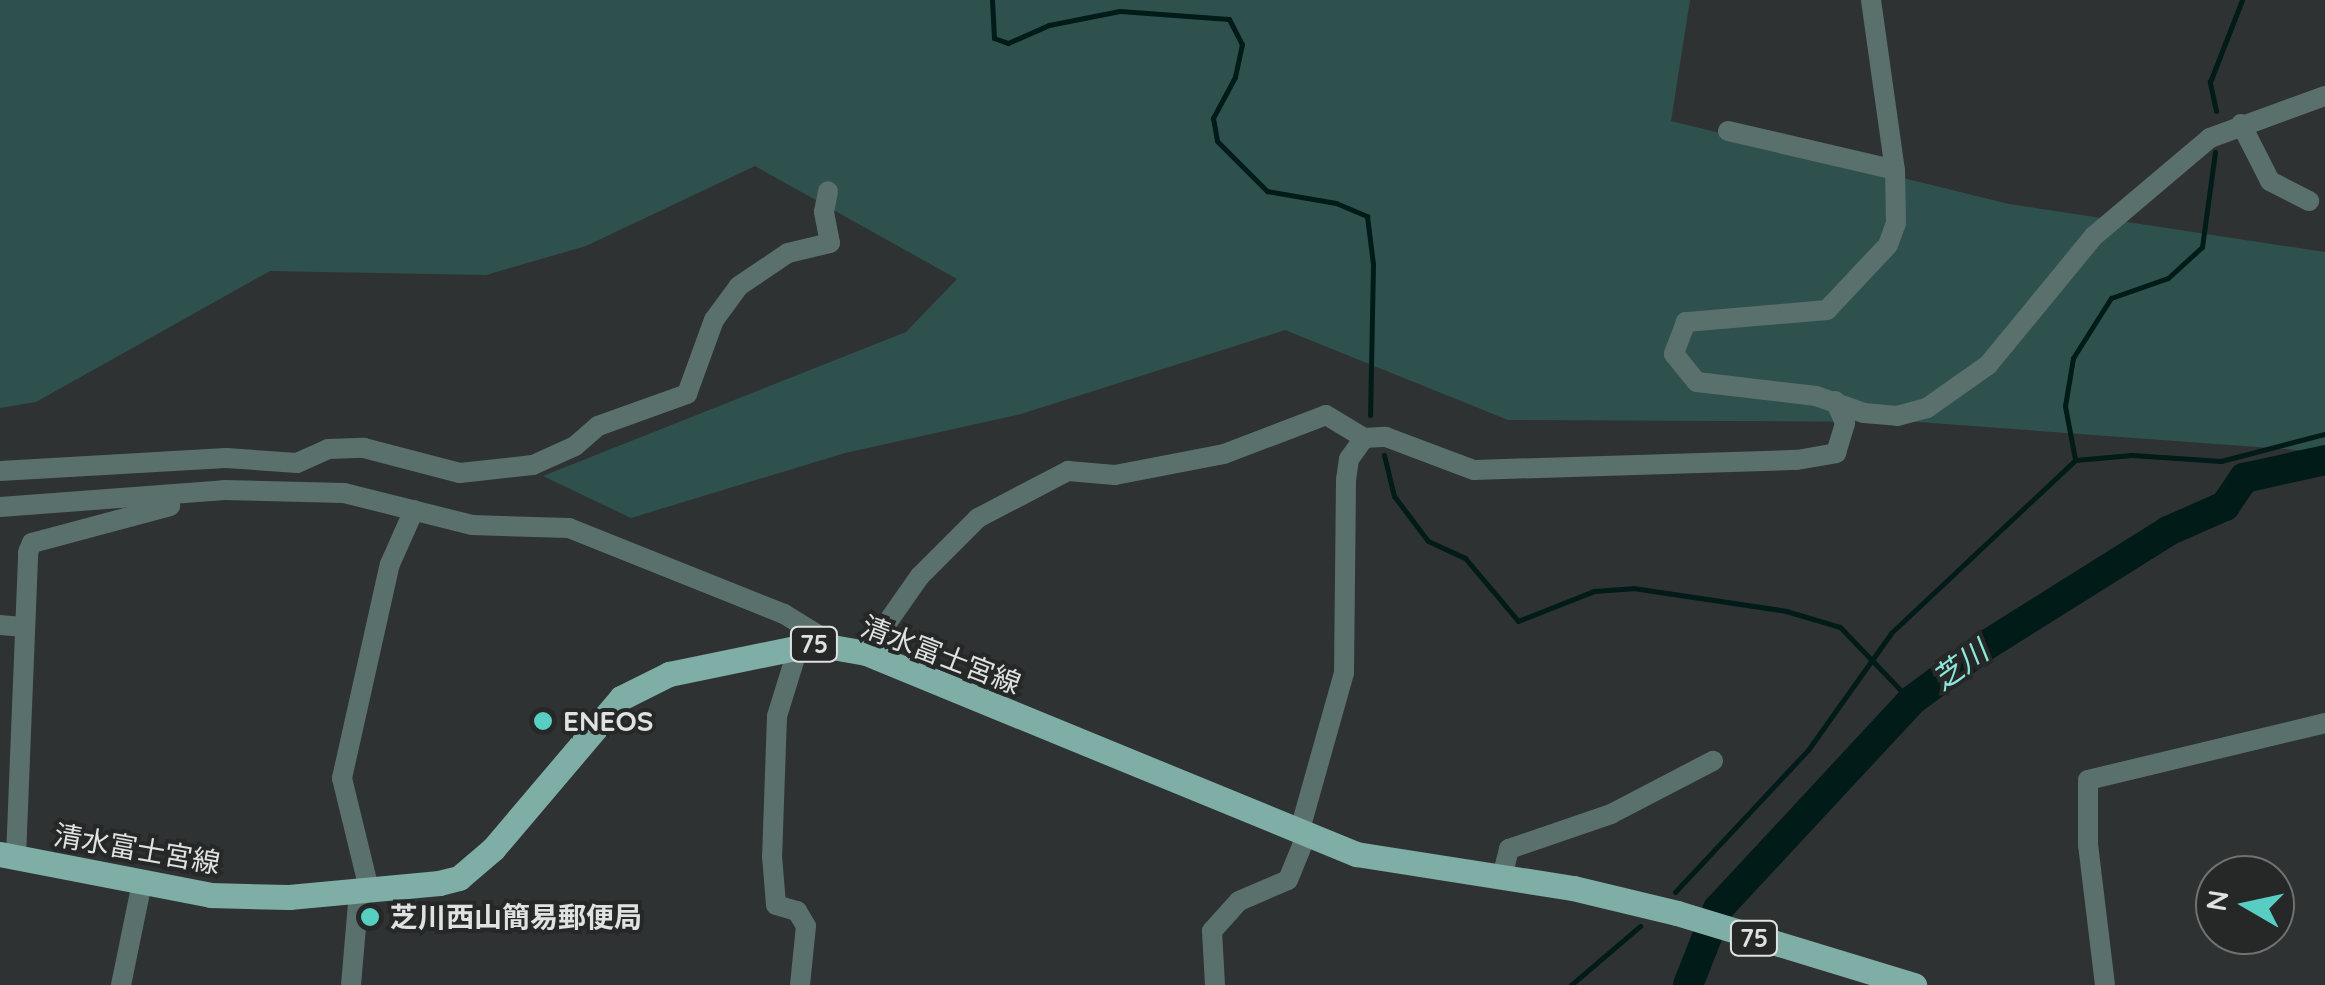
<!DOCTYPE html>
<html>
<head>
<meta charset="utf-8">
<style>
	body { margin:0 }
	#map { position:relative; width:2325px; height:985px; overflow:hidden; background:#2f3232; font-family:Quicksand,"Noto Sans JP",sans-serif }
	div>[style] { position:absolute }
	.green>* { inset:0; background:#2f514d }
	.stream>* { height:5px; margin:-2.5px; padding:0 2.5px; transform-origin:2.5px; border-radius:2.5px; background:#001b18 }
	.river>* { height:30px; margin:-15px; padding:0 15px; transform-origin:15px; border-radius:15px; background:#001b18 }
	.minor>* { height:20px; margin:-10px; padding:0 10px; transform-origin:10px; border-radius:10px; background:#5a706d }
	.major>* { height:25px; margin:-12.5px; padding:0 12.5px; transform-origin:12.5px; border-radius:12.5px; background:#7faea7 }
	.dots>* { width:28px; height:28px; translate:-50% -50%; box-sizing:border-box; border:5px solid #262828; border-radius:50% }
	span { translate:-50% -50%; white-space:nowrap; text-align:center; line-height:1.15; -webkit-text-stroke:8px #262828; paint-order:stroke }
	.shield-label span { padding:2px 8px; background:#262828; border:2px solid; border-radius:8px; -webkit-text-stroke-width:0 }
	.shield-label { font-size:25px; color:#e0e2e2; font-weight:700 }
	.street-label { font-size:28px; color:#e0e2e2 }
	.poi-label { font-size:28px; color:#e0e2e2; font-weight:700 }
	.left { translate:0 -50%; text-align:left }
	.water-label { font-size:30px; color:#8ce8dd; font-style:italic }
	.north { position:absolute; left:2195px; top:855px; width:100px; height:100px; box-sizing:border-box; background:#262828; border:2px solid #707272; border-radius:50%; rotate:279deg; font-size:28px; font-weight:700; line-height:40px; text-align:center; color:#e0e2e2 }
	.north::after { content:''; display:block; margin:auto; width:35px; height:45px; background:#57cec1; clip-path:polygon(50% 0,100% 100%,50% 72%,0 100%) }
</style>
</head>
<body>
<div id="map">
	<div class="green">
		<div style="clip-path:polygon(0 0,1690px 0,1671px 121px,2009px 204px,2325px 252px,2325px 452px,1918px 422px,1508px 420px,1285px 330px,1021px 414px,845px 453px,631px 518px,543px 476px,906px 332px,957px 279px,755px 166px,586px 246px,486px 275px,270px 271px,36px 402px,0 408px)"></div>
	</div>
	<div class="stream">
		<div style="left:992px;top:0;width:38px;rotate:87deg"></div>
		<div style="left:994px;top:38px;width:15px;rotate:20deg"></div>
		<div style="left:1008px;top:43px;width:45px;rotate:-23.7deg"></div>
		<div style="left:1049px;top:25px;width:72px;rotate:-11.2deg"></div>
		<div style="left:1120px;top:11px;width:109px;rotate:4.2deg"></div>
		<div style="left:1229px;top:19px;width:28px;rotate:63deg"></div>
		<div style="left:1242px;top:44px;width:34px;rotate:102deg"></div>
		<div style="left:1235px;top:77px;width:47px;rotate:118.2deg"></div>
		<div style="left:1213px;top:118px;width:23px;rotate:80deg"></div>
		<div style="left:1217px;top:141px;width:71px;rotate:45deg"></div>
		<div style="left:1267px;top:191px;width:70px;rotate:9.9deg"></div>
		<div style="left:1336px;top:203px;width:34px;rotate:23deg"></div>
		<div style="left:1367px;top:216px;width:48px;rotate:82.9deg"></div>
		<div style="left:1373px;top:264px;width:151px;rotate:91.1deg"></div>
		<div style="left:2216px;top:111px;width:30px;rotate:-102deg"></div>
		<div style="left:2210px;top:82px;width:88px;rotate:-68.7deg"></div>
		<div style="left:1384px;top:455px;width:42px;rotate:76.3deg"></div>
		<div style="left:1394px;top:496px;width:56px;rotate:52.9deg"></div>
		<div style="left:1428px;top:541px;width:41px;rotate:24.7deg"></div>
		<div style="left:1465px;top:558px;width:82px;rotate:49.9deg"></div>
		<div style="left:1518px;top:621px;width:82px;rotate:-21.5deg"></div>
		<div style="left:1594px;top:591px;width:39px;rotate:-4deg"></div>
		<div style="left:1633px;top:588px;width:155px;rotate:8.5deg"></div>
		<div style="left:1786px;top:611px;width:56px;rotate:16.5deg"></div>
		<div style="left:1840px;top:627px;width:103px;rotate:46.2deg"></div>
		<div style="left:2075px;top:459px;width:54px;rotate:-100.7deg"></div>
		<div style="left:2065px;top:406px;width:49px;rotate:-80.5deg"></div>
		<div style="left:2073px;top:358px;width:71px;rotate:-57.7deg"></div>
		<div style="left:2111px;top:298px;width:60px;rotate:-19.3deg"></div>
		<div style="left:2168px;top:278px;width:46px;rotate:-42.4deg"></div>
		<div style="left:2202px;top:247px;width:96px;rotate:-82.2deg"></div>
		<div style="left:1675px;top:892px;width:195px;rotate:-46.9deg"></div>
		<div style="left:1808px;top:750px;width:143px;rotate:-54.6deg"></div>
		<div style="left:1891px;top:633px;width:253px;rotate:-43.2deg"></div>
		<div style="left:2075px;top:460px;width:57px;rotate:-5deg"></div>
		<div style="left:2132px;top:455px;width:89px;rotate:3.9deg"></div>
		<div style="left:2221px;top:461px;width:107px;rotate:-14.6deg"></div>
		<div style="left:1571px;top:985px;width:91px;rotate:-40.5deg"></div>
	</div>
	<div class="river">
		<div style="left:1688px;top:985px;width:82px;rotate:-68.5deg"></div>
		<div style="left:1718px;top:909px;width:284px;rotate:-47.1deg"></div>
		<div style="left:1911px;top:701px;width:92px;rotate:-36.6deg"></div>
		<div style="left:1985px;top:646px;width:216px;rotate:-32.1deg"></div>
		<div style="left:2168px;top:531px;width:62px;rotate:-23.7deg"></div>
		<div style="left:2225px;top:506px;width:34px;rotate:-56deg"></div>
		<div style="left:2244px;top:478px;width:83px;rotate:-12.5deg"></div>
	</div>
	<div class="minor">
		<div style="left:1871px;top:0;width:172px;rotate:82deg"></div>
		<div style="left:1895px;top:170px;width:53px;rotate:88.9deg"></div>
		<div style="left:1896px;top:223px;width:23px;rotate:110deg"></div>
		<div style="left:1888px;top:245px;width:89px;rotate:133.2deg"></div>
		<div style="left:1827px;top:310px;width:142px;rotate:175.1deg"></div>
		<div style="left:1686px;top:322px;width:34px;rotate:111deg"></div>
		<div style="left:1674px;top:354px;width:36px;rotate:51deg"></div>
		<div style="left:1697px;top:382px;width:120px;rotate:6.7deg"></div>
		<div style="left:1816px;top:396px;width:51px;rotate:19.5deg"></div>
		<div style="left:1864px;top:413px;width:33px;rotate:5deg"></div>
		<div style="left:1897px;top:416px;width:31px;rotate:-15deg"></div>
		<div style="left:1927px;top:408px;width:75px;rotate:-35.2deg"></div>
		<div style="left:1988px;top:365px;width:167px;rotate:-50.6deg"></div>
		<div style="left:2094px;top:236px;width:152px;rotate:-40.2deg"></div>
		<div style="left:2210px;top:138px;width:122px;rotate:-20.1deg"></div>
		<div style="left:2241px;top:124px;width:64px;rotate:63deg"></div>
		<div style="left:2270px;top:181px;width:44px;rotate:27.1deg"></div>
		<div style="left:1728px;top:131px;width:171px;rotate:13.1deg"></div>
		<div style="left:0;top:471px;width:226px;rotate:-3.3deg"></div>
		<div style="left:226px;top:458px;width:71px;rotate:4deg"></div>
		<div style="left:297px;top:463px;width:34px;rotate:-24deg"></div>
		<div style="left:328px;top:449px;width:36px;rotate:-2deg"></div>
		<div style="left:364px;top:448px;width:99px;rotate:14.6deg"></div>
		<div style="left:460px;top:473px;width:73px;rotate:-6.3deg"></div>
		<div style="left:533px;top:465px;width:46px;rotate:-24.3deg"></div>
		<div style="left:575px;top:446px;width:30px;rotate:-41deg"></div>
		<div style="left:598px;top:426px;width:95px;rotate:-19.8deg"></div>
		<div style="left:687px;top:394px;width:79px;rotate:-70deg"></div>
		<div style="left:714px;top:320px;width:42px;rotate:-53.7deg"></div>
		<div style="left:739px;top:286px;width:59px;rotate:-34deg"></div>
		<div style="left:788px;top:253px;width:43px;rotate:-13.4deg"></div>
		<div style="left:830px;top:243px;width:32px;rotate:-101deg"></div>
		<div style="left:824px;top:212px;width:21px;rotate:-79deg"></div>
		<div style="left:0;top:507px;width:225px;rotate:-4.3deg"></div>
		<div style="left:224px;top:490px;width:120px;rotate:1.4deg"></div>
		<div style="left:344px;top:493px;width:132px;rotate:14deg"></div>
		<div style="left:472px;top:525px;width:97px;rotate:1.8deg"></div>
		<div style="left:569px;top:528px;width:232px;rotate:21.8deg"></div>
		<div style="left:784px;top:614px;width:57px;rotate:31.5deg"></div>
		<div style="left:0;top:625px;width:24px;rotate:5deg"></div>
		<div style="left:799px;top:645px;width:74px;rotate:107.2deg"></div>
		<div style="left:777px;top:716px;width:140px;rotate:92deg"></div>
		<div style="left:772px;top:856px;width:49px;rotate:85.3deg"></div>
		<div style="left:776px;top:905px;width:22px;rotate:16deg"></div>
		<div style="left:797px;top:911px;width:17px;rotate:59deg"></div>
		<div style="left:806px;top:926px;width:59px;rotate:95.8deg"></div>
		<div style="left:866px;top:653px;width:94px;rotate:-55deg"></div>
		<div style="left:920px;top:576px;width:82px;rotate:-45deg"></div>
		<div style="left:978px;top:518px;width:102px;rotate:-27.6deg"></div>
		<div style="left:1068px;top:471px;width:47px;rotate:4.9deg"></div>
		<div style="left:1115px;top:475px;width:111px;rotate:-10.9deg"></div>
		<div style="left:1224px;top:454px;width:109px;rotate:-20.9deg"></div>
		<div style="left:1326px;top:415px;width:44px;rotate:31.2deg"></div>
		<div style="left:1364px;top:438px;width:22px;rotate:-3deg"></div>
		<div style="left:1386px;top:437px;width:94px;rotate:20.6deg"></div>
		<div style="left:1474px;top:470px;width:323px;rotate:-1.8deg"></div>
		<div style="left:1797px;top:460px;width:40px;rotate:-10deg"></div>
		<div style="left:1836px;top:453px;width:31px;rotate:-73deg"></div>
		<div style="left:1845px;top:423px;width:24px;rotate:-114deg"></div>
		<div style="left:1299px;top:833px;width:166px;rotate:-74.3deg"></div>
		<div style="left:1344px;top:673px;width:193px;rotate:-89.4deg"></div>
		<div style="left:1346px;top:480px;width:21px;rotate:-82deg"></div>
		<div style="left:1349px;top:459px;width:26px;rotate:-54deg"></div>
		<div style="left:16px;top:857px;width:305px;rotate:-87.7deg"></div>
		<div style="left:28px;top:552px;width:10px;rotate:-66deg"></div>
		<div style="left:32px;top:543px;width:143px;rotate:-15deg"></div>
		<div style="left:1502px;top:877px;width:29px;rotate:-76deg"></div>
		<div style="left:1509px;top:849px;width:108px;rotate:-18.9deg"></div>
		<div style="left:1611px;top:814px;width:115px;rotate:-27.5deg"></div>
		<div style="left:369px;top:889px;width:114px;rotate:-103.7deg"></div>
		<div style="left:342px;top:778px;width:219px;rotate:-77.4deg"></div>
		<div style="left:390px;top:564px;width:59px;rotate:-66deg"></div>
		<div style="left:121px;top:985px;width:104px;rotate:-78.4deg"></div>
		<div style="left:351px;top:985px;width:94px;rotate:-85.1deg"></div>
		<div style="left:1215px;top:985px;width:54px;rotate:-93.2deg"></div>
		<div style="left:1212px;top:931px;width:40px;rotate:-48deg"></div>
		<div style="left:1239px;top:901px;width:53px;rotate:-23.2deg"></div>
		<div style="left:1288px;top:880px;width:48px;rotate:-67.8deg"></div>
		<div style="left:2105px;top:985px;width:141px;rotate:-96.9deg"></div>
		<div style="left:2088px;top:845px;width:65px;rotate:-90deg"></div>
		<div style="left:2088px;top:780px;width:244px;rotate:-13.5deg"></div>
	</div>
	<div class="major">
		<div style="left:0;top:854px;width:214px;rotate:11deg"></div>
		<div style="left:210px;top:895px;width:79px;rotate:1.5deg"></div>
		<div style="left:289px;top:897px;width:151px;rotate:-5.3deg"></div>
		<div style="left:439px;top:883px;width:21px;rotate:-14deg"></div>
		<div style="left:459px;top:878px;width:45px;rotate:-40.5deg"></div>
		<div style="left:493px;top:849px;width:198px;rotate:-49.7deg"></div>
		<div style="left:621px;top:698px;width:54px;rotate:-26.6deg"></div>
		<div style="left:669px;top:674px;width:149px;rotate:-11.6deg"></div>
		<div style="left:815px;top:644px;width:52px;rotate:10deg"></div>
		<div style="left:866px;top:653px;width:530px;rotate:22.3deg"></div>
		<div style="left:1356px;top:854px;width:220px;rotate:8.9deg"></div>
		<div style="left:1573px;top:888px;width:107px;rotate:13.5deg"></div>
		<div style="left:1677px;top:913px;width:248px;rotate:16.9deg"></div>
	</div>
	<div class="dots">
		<div style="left:543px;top:721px;background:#57cec1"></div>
		<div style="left:370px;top:917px;background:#57cec1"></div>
	</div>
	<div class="shield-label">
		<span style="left:814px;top:644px">75</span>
		<span style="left:1754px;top:938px">75</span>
	</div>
	<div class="street-label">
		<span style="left:941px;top:655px;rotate:21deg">清水富士宮線</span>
		<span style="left:137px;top:849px;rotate:10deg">清水富士宮線</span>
	</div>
	<div class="poi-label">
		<span class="left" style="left:563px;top:721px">ENEOS</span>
		<span class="left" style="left:390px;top:917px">芝川西山簡易郵便局</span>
	</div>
	<div class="water-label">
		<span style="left:1960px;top:665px;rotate:-36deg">芝川</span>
	</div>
	<div class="north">N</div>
</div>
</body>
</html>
